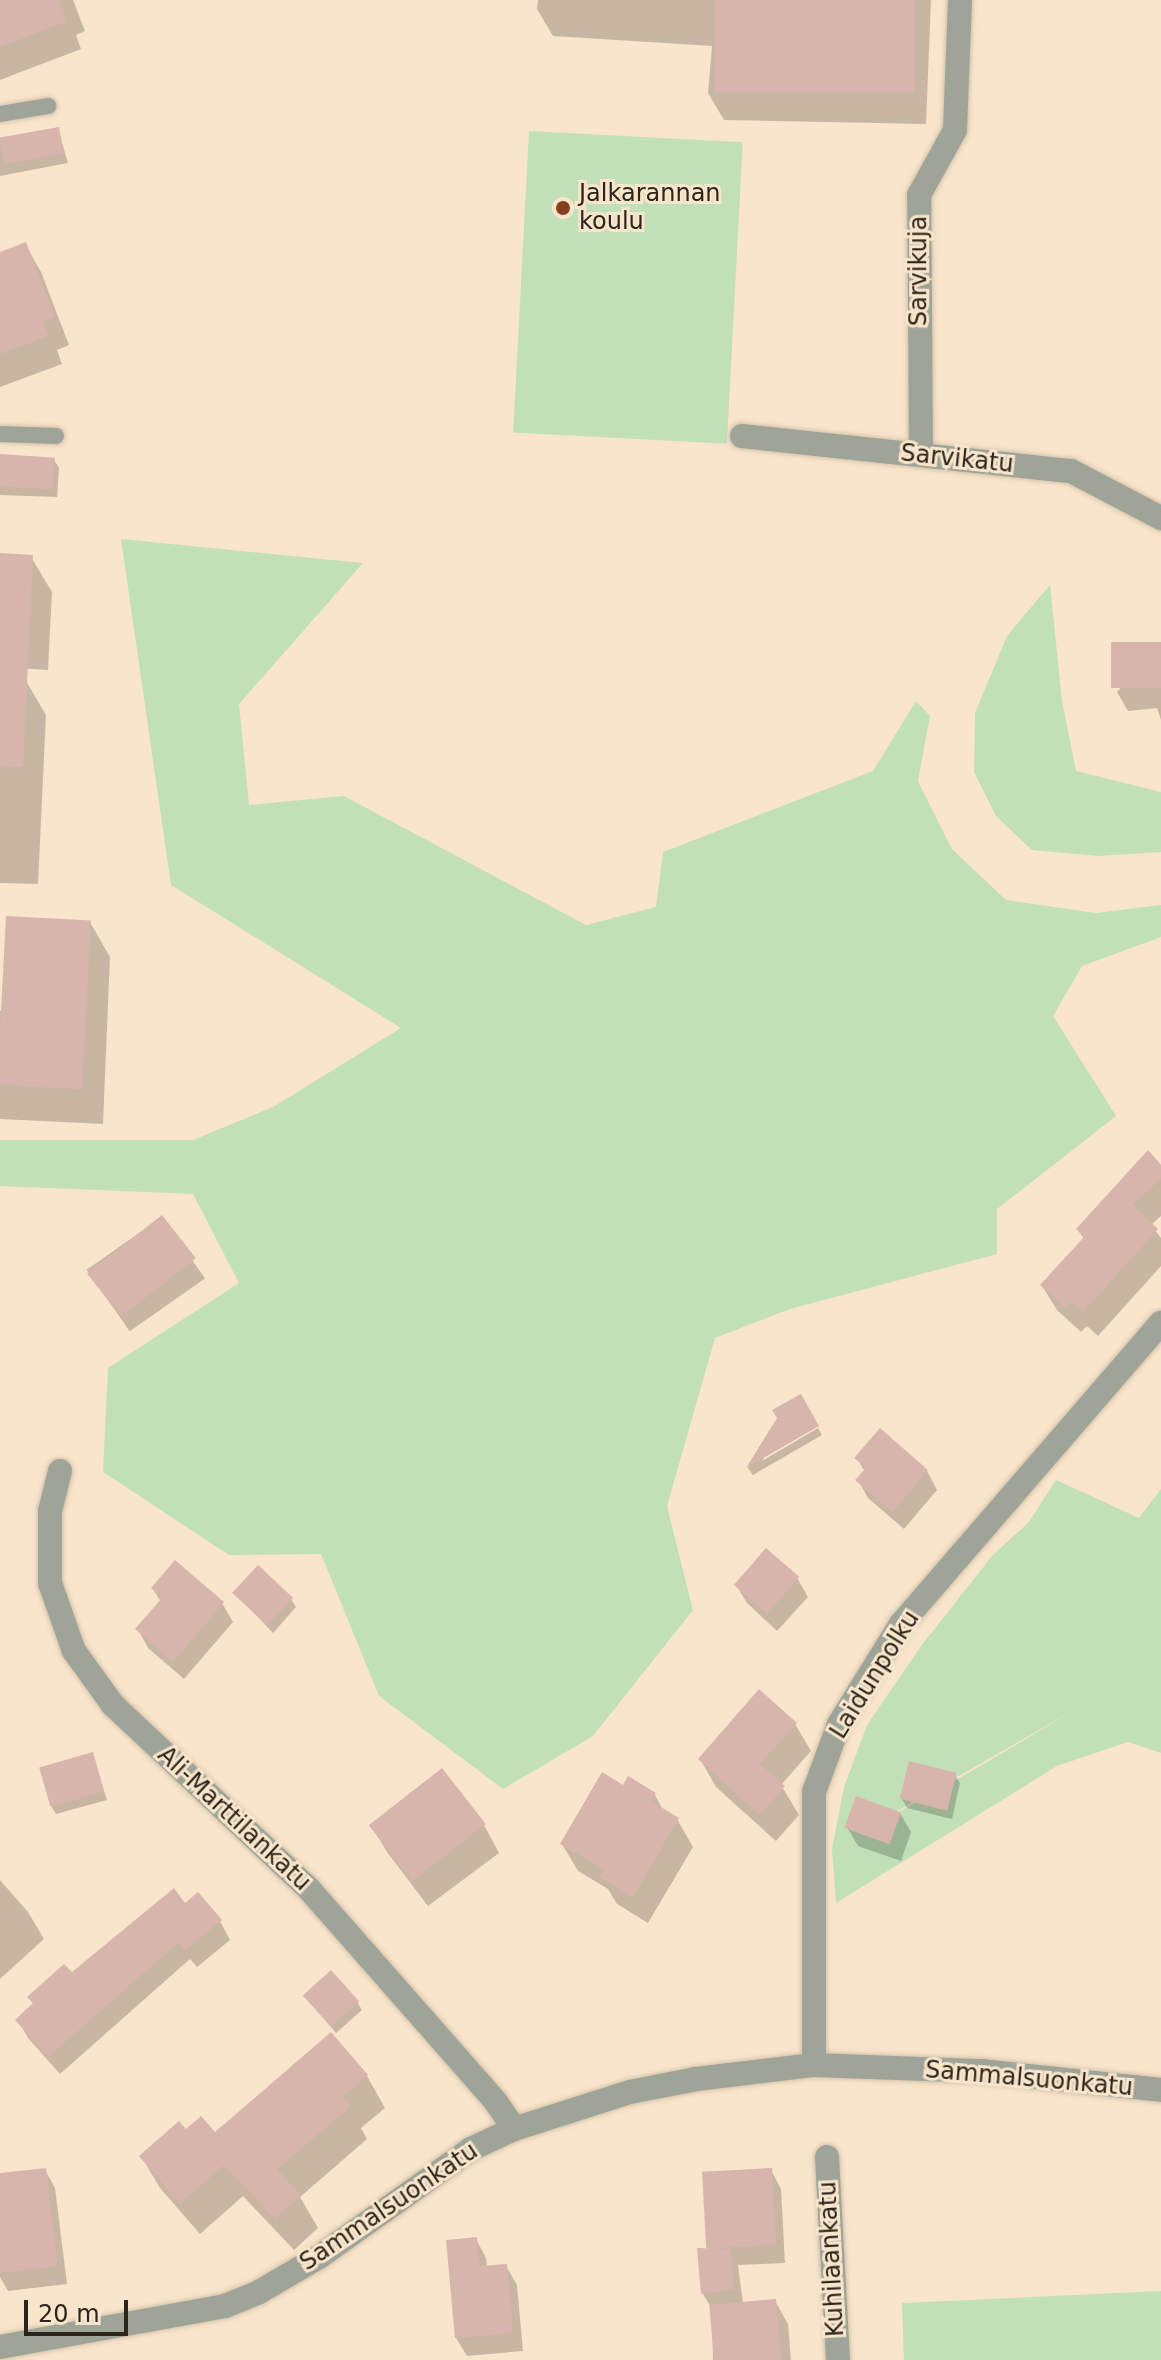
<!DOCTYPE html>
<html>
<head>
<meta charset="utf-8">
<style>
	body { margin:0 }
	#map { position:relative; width:1161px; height:2360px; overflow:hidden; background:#f9e5cb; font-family:"DejaVu Sans",sans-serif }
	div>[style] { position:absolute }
	.green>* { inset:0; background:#c1e0b7; transform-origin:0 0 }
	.shadow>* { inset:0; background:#0003; transform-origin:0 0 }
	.building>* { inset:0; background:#d7b5ad; transform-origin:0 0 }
	.roads { filter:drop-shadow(0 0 2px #d4c2ab) drop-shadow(0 0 2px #d4c2ab) }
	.lane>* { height:16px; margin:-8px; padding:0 8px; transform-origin:8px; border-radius:8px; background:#9ea498 }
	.street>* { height:24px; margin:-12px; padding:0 12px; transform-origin:12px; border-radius:12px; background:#9ea498 }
	.dots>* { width:22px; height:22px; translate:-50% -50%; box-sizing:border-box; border:4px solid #f9e5cb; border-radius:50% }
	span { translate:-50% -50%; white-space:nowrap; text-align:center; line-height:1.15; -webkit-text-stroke:6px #f9e5cb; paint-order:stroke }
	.poi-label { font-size:24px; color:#2c251b }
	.left { translate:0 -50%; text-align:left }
	.street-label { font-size:24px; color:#2c251b }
	.scale { position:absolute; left:24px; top:2300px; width:104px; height:36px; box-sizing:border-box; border:4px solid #2c251b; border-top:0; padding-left:10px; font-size:24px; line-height:28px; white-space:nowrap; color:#2c251b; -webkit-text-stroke:6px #f9e5cb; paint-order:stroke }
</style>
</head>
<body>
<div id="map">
	<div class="green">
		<div style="left:529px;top:131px;width:214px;height:302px;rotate:3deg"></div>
		<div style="clip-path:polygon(121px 539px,363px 563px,239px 704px,249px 805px,344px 796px,586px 925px,656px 907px,663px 852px,873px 771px,916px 701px,930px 716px,918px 781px,952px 849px,1006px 900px,1096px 913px,1161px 905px,1161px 937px,1082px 966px,1053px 1016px,1116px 1116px,997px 1209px,997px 1254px,790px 1309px,715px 1338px,667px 1506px,693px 1610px,593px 1736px,503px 1789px,379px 1696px,321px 1554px,229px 1555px,103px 1472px,108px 1368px,239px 1283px,193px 1194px,0 1186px,0 1140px,193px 1140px,273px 1107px,401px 1028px,171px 885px)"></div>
		<div style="clip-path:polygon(1050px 585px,1062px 701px,1076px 771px,1161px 792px,1161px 852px,1099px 856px,1032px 850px,996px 816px,974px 772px,975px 713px,1007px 636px)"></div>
		<div style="clip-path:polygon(evenodd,1056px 1480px,1139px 1518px,1161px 1489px,1161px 1753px,1128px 1742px,1057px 1766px,836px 1903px,832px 1849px,844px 1787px,867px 1725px,921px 1646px,992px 1556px,1029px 1522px,1056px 1480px,1071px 1712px,970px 1772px,892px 1816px,892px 1814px,1071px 1712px)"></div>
		<div style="clip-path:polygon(1161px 2291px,1161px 2360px,904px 2360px,902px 2303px)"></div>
	</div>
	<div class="shadow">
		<div style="clip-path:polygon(0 0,73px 0,85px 31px,76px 35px,81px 49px,0 80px)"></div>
		<div style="clip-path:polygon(538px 0,931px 0,926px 124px,724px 120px,708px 93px,712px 46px,553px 36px,537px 9px)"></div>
		<div style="clip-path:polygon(58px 129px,68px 163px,0 176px,0 140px)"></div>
		<div style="clip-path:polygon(25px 244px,41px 272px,69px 345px,57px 350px,62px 364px,0 387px,0 254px)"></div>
		<div style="clip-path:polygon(0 457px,54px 460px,59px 468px,57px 497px,0 495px)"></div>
		<div style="clip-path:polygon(0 555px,31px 557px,52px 592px,48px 670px,0 667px)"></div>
		<div style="clip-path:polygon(1161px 644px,1161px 720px,1157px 708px,1128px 711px,1117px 692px)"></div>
		<div style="clip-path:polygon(0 681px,26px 681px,46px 715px,38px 884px,0 883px)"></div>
		<div style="clip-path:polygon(90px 922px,110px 957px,103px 1124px,0 1119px,0 1011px,4px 1011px)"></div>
		<div style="clip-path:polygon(1161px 1168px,1161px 1216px,1151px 1225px,1161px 1238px,1161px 1266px,1098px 1336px,1087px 1326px,1081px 1332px,1057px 1310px,1042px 1286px,1084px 1239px,1078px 1230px)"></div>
		<div style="left:162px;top:1217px;width:75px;height:92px;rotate:55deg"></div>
		<div style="clip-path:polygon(800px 1396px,762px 1461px,818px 1428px,822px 1435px,753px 1475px,748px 1468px,779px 1418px)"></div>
		<div style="clip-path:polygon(857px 1458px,927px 1471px,937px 1490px,904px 1529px,868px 1498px,858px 1480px,865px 1472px)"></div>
		<div style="clip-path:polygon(797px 1578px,808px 1597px,777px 1631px,747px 1603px,736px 1585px)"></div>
		<div style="clip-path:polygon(153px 1589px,222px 1603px,233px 1622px,184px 1679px,148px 1648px,138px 1629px,161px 1602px)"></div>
		<div style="clip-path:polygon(235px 1593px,291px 1599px,296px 1607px,273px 1633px)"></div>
		<div style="clip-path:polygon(795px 1724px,811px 1751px,781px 1785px,799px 1815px,776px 1841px,716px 1787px,700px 1759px)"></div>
		<div style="clip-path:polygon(92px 1755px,107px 1800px,56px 1814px,51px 1806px)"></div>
		<div style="clip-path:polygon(442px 1771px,484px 1825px,499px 1853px,428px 1906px,387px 1852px,371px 1825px)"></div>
		<div style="clip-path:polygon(955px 1775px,960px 1783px,952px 1819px,907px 1808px,902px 1799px)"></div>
		<div style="clip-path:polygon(624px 1788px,655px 1795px,664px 1812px,677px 1819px,693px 1847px,648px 1923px,617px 1904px,608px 1889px,578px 1871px,562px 1844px)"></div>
		<div style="clip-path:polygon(900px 1813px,911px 1832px,901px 1861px,858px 1846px,847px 1827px)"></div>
		<div style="clip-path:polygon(0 1880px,28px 1912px,44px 1939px,0 1979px)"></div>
		<div style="clip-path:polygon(185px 1906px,220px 1921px,230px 1940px,197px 1967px,190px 1959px,60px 2074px,28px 2038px,18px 2020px,34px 2005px,30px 1998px)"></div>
		<div style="clip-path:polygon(305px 1995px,357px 2002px,362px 2010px,336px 2033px)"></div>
		<div style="clip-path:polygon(331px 2035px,367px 2076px,385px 2108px,361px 2128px,367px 2139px,300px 2197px,318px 2228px,294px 2250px,243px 2196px,200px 2234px,160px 2188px,141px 2156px,186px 2132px,214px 2134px)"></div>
		<div style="clip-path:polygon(45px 2170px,55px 2188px,67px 2284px,8px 2291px,0 2277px,0 2196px)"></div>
		<div style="clip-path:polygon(771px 2170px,781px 2189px,785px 2263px,738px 2265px,743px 2303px,775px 2301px,788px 2324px,791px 2360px,713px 2360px,712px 2309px,703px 2294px,709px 2248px)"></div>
		<div style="clip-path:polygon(476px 2239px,486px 2258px,487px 2268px,506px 2266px,517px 2285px,523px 2351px,467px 2356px,456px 2338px)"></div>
	</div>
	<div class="building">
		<div style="clip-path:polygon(0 0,59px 0,67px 21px,0 47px)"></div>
		<div style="left:714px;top:0;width:201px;height:93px"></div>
		<div style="left:59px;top:127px;width:27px;height:60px;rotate:80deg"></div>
		<div style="clip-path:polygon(26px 242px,55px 317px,43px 322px,48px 336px,0 354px,0 252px)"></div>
		<div style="left:0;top:454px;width:55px;height:32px;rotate:4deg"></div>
		<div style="clip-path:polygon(0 553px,33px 555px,23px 767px,0 766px)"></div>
		<div style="left:1161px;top:642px;width:46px;height:50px;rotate:90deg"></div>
		<div style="left:6px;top:916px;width:85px;height:169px;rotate:3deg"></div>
		<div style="clip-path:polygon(1148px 1150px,1161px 1165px,1161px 1179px,1132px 1205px,1158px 1229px,1083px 1312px,1072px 1302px,1066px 1309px,1040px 1285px,1084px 1237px,1076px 1229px)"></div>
		<div style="left:162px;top:1215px;width:55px;height:95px;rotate:52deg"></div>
		<div style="clip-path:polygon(801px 1394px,819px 1426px,746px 1468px,777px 1418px,772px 1410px)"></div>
		<div style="clip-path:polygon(880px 1428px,928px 1470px,892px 1512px,855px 1480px,866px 1468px,854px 1458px)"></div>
		<div style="left:766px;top:1548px;width:44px;height:49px;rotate:41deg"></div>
		<div style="clip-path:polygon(175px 1560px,224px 1602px,173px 1662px,135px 1629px,162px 1598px,151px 1588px)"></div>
		<div style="left:258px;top:1565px;width:48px;height:38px;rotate:43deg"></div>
		<div style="clip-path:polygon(759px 1689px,797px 1723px,760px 1764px,785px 1786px,760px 1815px,698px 1759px)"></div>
		<div style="left:93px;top:1752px;width:41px;height:56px;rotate:74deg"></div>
		<div style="left:909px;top:1761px;width:49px;height:39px;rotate:14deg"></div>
		<div style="left:442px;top:1768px;width:71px;height:93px;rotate:52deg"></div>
		<div style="clip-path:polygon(602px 1772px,623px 1785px,628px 1776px,656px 1793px,651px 1801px,679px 1818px,633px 1897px,599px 1877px,604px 1869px,560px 1844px)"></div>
		<div style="left:856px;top:1796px;width:48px;height:34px;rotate:20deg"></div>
		<div style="clip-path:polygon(174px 1888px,185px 1903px,198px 1892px,222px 1920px,185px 1950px,179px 1942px,48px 2057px,15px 2020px,33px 2003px,27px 1997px,64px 1964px,72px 1972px)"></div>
		<div style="left:331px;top:1970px;width:42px;height:38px;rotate:48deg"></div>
		<div style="clip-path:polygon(331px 2032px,368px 2075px,343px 2097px,351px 2106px,277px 2169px,301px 2195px,275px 2219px,224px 2165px,180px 2204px,139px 2156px,179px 2121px,186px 2129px,201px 2116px,215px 2132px)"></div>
		<div style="clip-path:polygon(46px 2168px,58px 2266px,0 2273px,0 2173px)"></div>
		<div style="left:772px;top:2168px;width:77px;height:70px;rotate:87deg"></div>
		<div style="clip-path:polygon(477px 2237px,479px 2266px,507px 2264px,513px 2333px,455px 2338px,446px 2240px)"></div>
		<div style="clip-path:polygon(697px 2248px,731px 2249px,734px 2289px,701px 2294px)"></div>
		<div style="left:776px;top:2299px;width:61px;height:67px;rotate:85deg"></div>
	</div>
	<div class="roads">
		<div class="lane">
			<div style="left:0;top:114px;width:49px;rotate:-9.5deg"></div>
			<div style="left:0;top:434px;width:56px;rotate:2deg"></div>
		</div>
		<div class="street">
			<div style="left:742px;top:436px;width:331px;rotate:6.1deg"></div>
			<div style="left:1071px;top:471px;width:102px;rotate:27.6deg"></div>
			<div style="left:921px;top:455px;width:260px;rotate:-90.4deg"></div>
			<div style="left:919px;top:195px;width:74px;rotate:-61deg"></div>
			<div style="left:955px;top:130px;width:130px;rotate:-87.8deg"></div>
			<div style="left:60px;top:1471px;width:41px;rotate:104deg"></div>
			<div style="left:50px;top:1511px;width:72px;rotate:90deg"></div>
			<div style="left:50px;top:1583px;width:72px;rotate:70.6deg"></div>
			<div style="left:74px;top:1651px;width:67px;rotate:54.2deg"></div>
			<div style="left:113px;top:1705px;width:269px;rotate:43.2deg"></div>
			<div style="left:309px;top:1889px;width:283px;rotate:48.7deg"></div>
			<div style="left:496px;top:2102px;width:32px;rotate:56deg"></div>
			<div style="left:814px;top:2065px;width:273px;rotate:-90deg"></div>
			<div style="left:814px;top:1792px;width:72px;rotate:-69.8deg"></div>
			<div style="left:839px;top:1724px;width:118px;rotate:-58.2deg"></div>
			<div style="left:901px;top:1624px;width:398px;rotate:-49.2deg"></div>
			<div style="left:827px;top:2157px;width:203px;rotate:86.9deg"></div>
			<div style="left:0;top:2347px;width:229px;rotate:-10.3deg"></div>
			<div style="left:225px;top:2306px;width:37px;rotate:-22deg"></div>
			<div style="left:259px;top:2292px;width:69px;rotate:-30.3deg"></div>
			<div style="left:319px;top:2257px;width:186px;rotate:-35.4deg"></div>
			<div style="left:471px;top:2149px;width:47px;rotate:-24.9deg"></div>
			<div style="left:514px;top:2129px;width:122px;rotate:-17.7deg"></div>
			<div style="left:630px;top:2092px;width:67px;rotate:-11.1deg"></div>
			<div style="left:696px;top:2079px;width:119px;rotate:-6.8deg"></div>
			<div style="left:814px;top:2065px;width:167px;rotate:2.1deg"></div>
			<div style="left:981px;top:2071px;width:181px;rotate:6deg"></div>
		</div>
	</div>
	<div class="dots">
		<div style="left:563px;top:208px;background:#87401d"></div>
	</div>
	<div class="poi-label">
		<span class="left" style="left:579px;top:208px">Jalkarannan<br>koulu</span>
	</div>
	<div class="street-label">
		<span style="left:919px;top:271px;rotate:-90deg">Sarvikuja</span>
		<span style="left:957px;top:459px;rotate:6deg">Sarvikatu</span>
		<span style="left:875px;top:1675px;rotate:-58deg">Laidunpolku</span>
		<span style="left:234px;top:1819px;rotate:43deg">Ali-Marttilankatu</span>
		<span style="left:1029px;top:2079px;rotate:5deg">Sammalsuonkatu</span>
		<span style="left:389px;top:2207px;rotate:-34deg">Sammalsuonkatu</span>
		<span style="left:832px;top:2259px;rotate:-93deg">Kuhilaankatu</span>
	</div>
	<div class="scale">20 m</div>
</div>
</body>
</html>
